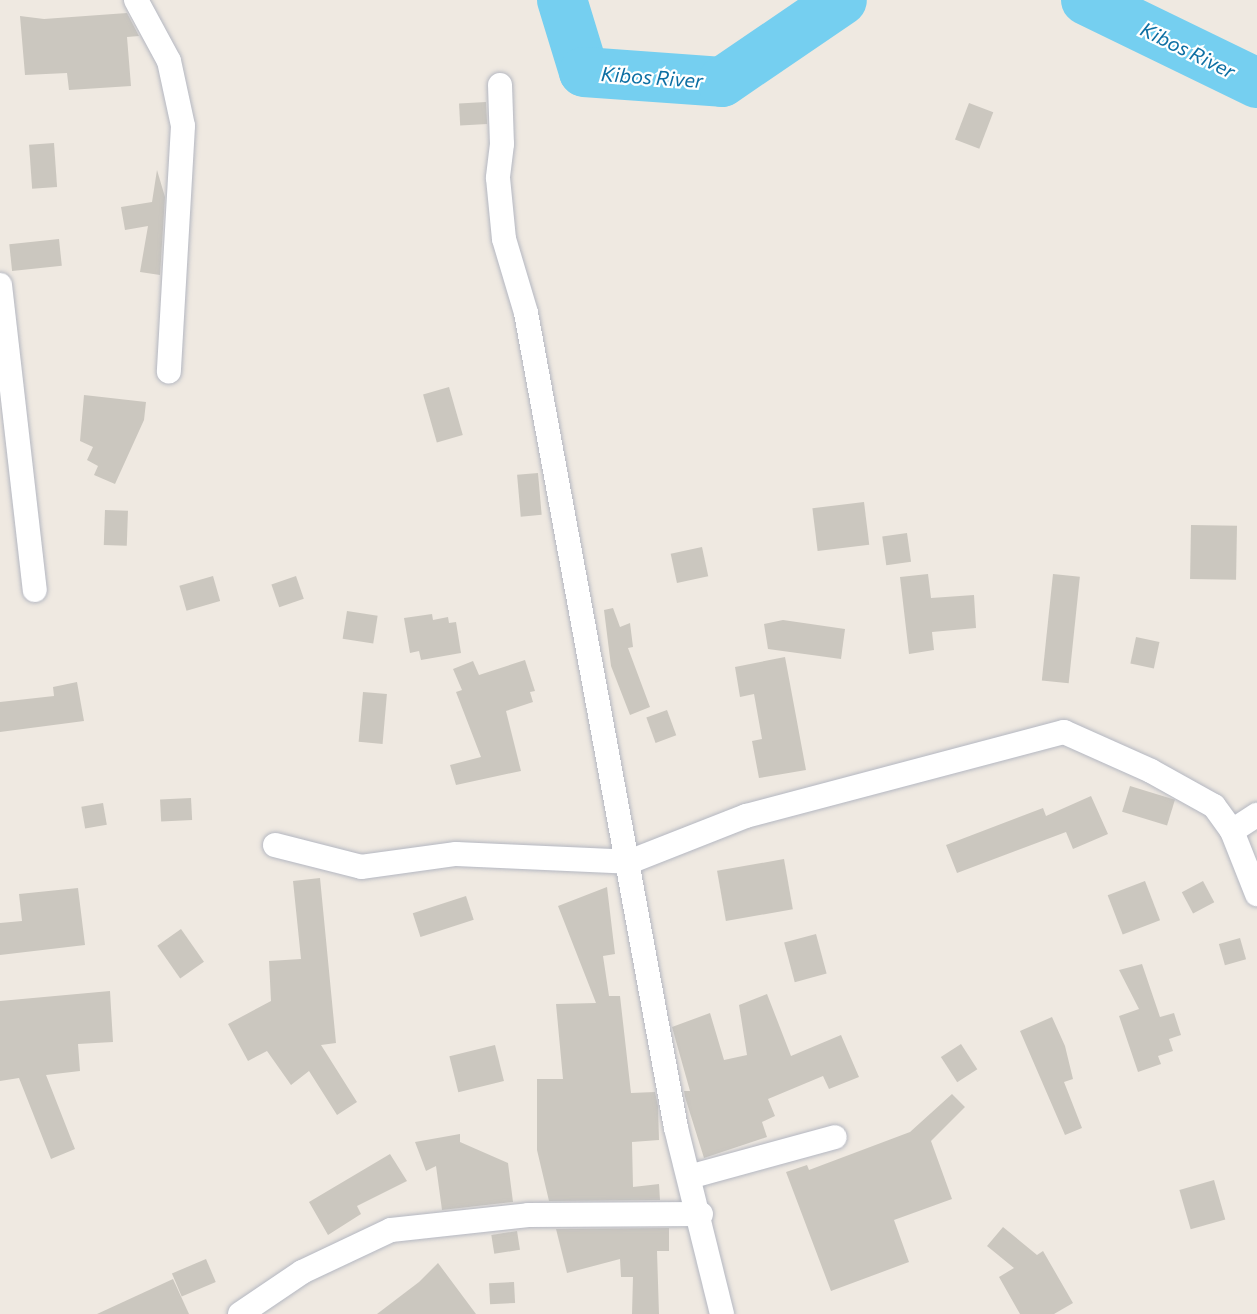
<!DOCTYPE html>
<html>
<head>
<meta charset="utf-8">
<style>
	body { margin:0 }
	#map { position:relative; width:1257px; height:1314px; overflow:hidden; background:#efe9e1; font-family:Commissioner,sans-serif }
	div>[style] { position:absolute }
	.river>* { height:50px; margin:-25px; padding:0 25px; transform-origin:25px; border-radius:25px; background:#75cff0 }
	.building>* { inset:0; background:#cbc7bf; transform-origin:0 0 }
	.roads { filter:drop-shadow(0 0 2px #b4b7c1) drop-shadow(0 0 2px #b4b7c1) }
	.minor>* { height:24px; margin:-12px; padding:0 12px; transform-origin:12px; border-radius:12px; background:#fff }
	span { translate:-50% -50%; white-space:nowrap; text-align:center; line-height:1.15; -webkit-text-stroke:4.5px #fff; paint-order:stroke }
	.water-label { font-size:20px; color:#0d6fa3; font-style:italic }
</style>
</head>
<body>
<div id="map">
	<div class="river">
		<div style="left:562px;top:0;width:75px;rotate:73deg"></div>
		<div style="left:584px;top:72px;width:138px;rotate:4.1deg"></div>
		<div style="left:722px;top:82px;width:145px;rotate:-34.3deg"></div>
		<div style="left:1086px;top:0;width:190px;rotate:25.9deg"></div>
	</div>
	<div class="building">
		<div style="clip-path:polygon(127px 13px,139px 36px,127px 37px,131px 86px,69px 90px,67px 73px,25px 75px,20px 16px,44px 19px)"></div>
		<div style="left:486px;top:102px;width:22px;height:27px;rotate:87deg"></div>
		<div style="left:969px;top:103px;width:26px;height:39px;rotate:21deg"></div>
		<div style="left:54px;top:143px;width:44px;height:25px;rotate:86deg"></div>
		<div style="clip-path:polygon(157px 170px,165px 197px,160px 275px,140px 272px,148px 226px,125px 230px,121px 207px,152px 202px)"></div>
		<div style="left:59px;top:239px;width:27px;height:50px;rotate:84deg"></div>
		<div style="left:449px;top:387px;width:50px;height:27px;rotate:74deg"></div>
		<div style="clip-path:polygon(84px 395px,146px 402px,144px 420px,115px 484px,94px 475px,98px 466px,87px 460px,93px 447px,80px 441px)"></div>
		<div style="left:538px;top:473px;width:42px;height:21px;rotate:85deg"></div>
		<div style="left:864px;top:502px;width:43px;height:52px;rotate:83deg"></div>
		<div style="left:105px;top:510px;width:23px;height:35px;rotate:2deg"></div>
		<div style="left:1191px;top:525px;width:46px;height:54px;rotate:1deg"></div>
		<div style="left:907px;top:533px;width:29px;height:25px;rotate:82deg"></div>
		<div style="left:702px;top:547px;width:30px;height:32px;rotate:78deg"></div>
		<div style="clip-path:polygon(928px 574px,931px 598px,974px 595px,976px 628px,932px 632px,934px 650px,909px 654px,900px 577px)"></div>
		<div style="left:1053px;top:574px;width:27px;height:107px;rotate:6deg"></div>
		<div style="left:213px;top:576px;width:26px;height:35px;rotate:74deg"></div>
		<div style="left:296px;top:576px;width:24px;height:26px;rotate:71deg"></div>
		<div style="clip-path:polygon(613px 608px,620px 627px,630px 623px,633px 647px,628px 648px,650px 707px,630px 715px,611px 666px,604px 610px)"></div>
		<div style="left:347px;top:611px;width:31px;height:28px;rotate:9deg"></div>
		<div style="clip-path:polygon(432px 614px,433px 620px,448px 617px,449px 623px,456px 622px,461px 653px,421px 660px,419px 651px,410px 653px,404px 618px)"></div>
		<div style="clip-path:polygon(783px 620px,845px 629px,841px 659px,768px 649px,764px 624px)"></div>
		<div style="left:1136px;top:637px;width:24px;height:27px;rotate:12deg"></div>
		<div style="clip-path:polygon(785px 657px,806px 770px,759px 778px,752px 741px,762px 739px,754px 694px,740px 697px,735px 667px)"></div>
		<div style="clip-path:polygon(525px 660px,535px 691px,530px 692px,533px 702px,506px 711px,521px 771px,456px 785px,450px 765px,481px 757px,456px 692px,462px 690px,453px 669px,473px 661px,479px 675px)"></div>
		<div style="clip-path:polygon(77px 682px,84px 721px,0 732px,0 702px,54px 696px,53px 687px)"></div>
		<div style="left:363px;top:692px;width:24px;height:50px;rotate:5deg"></div>
		<div style="left:667px;top:710px;width:27px;height:22px;rotate:70deg"></div>
		<div style="left:1130px;top:786px;width:47px;height:27px;rotate:17deg"></div>
		<div style="clip-path:polygon(1091px 796px,1108px 834px,1073px 849px,1066px 832px,957px 873px,946px 845px,1043px 808px,1046px 816px)"></div>
		<div style="left:191px;top:798px;width:22px;height:31px;rotate:87deg"></div>
		<div style="left:103px;top:803px;width:22px;height:22px;rotate:80deg"></div>
		<div style="left:784px;top:859px;width:51px;height:68px;rotate:80deg"></div>
		<div style="clip-path:polygon(320px 878px,336px 1043px,321px 1045px,357px 1102px,337px 1115px,309px 1071px,291px 1085px,267px 1051px,248px 1061px,228px 1024px,271px 1001px,269px 961px,301px 959px,293px 881px)"></div>
		<div style="left:1145px;top:881px;width:42px;height:40px;rotate:69deg"></div>
		<div style="left:1203px;top:881px;width:24px;height:24px;rotate:62deg"></div>
		<div style="clip-path:polygon(607px 887px,615px 954px,603px 956px,609px 996px,620px 996px,631px 1093px,655px 1092px,658px 1106px,659px 1140px,632px 1142px,633px 1187px,659px 1184px,660px 1200px,549px 1201px,537px 1150px,537px 1079px,563px 1079px,556px 1004px,596px 1003px,558px 906px)"></div>
		<div style="clip-path:polygon(78px 888px,85px 945px,0 955px,0 923px,22px 921px,19px 894px)"></div>
		<div style="left:466px;top:896px;width:25px;height:56px;rotate:72deg"></div>
		<div style="left:181px;top:929px;width:40px;height:29px;rotate:55deg"></div>
		<div style="left:816px;top:934px;width:41px;height:33px;rotate:75deg"></div>
		<div style="left:1240px;top:938px;width:22px;height:22px;rotate:74deg"></div>
		<div style="clip-path:polygon(1142px 964px,1160px 1017px,1174px 1013px,1181px 1035px,1169px 1039px,1173px 1051px,1158px 1056px,1161px 1064px,1138px 1072px,1119px 1016px,1139px 1009px,1119px 970px)"></div>
		<div style="clip-path:polygon(110px 991px,113px 1042px,78px 1044px,80px 1071px,46px 1075px,75px 1149px,51px 1159px,19px 1078px,0 1081px,0 1001px)"></div>
		<div style="clip-path:polygon(767px 994px,791px 1056px,841px 1035px,859px 1077px,829px 1089px,823px 1076px,768px 1099px,775px 1116px,762px 1122px,767px 1137px,704px 1158px,685px 1097px,684px 1091px,690px 1091px,672px 1027px,710px 1013px,724px 1060px,747px 1055px,739px 1005px)"></div>
		<div style="clip-path:polygon(1052px 1017px,1065px 1046px,1073px 1079px,1064px 1082px,1082px 1128px,1065px 1135px,1020px 1031px)"></div>
		<div style="left:961px;top:1044px;width:30px;height:24px;rotate:57deg"></div>
		<div style="left:495px;top:1045px;width:37px;height:47px;rotate:76deg"></div>
		<div style="clip-path:polygon(952px 1094px,965px 1107px,931px 1141px,952px 1199px,894px 1220px,909px 1262px,831px 1291px,786px 1172px,807px 1165px,809px 1170px,910px 1132px)"></div>
		<div style="clip-path:polygon(460px 1134px,460px 1142px,508px 1163px,513px 1202px,442px 1210px,436px 1166px,426px 1171px,415px 1142px)"></div>
		<div style="clip-path:polygon(390px 1154px,407px 1181px,357px 1206px,361px 1214px,328px 1235px,309px 1202px)"></div>
		<div style="left:1214px;top:1180px;width:41px;height:36px;rotate:74deg"></div>
		<div style="clip-path:polygon(1003px 1227px,1037px 1255px,1043px 1251px,1073px 1303px,1054px 1314px,1020px 1314px,999px 1277px,1014px 1268px,987px 1246px)"></div>
		<div style="clip-path:polygon(669px 1228px,669px 1251px,657px 1251px,659px 1314px,632px 1314px,633px 1277px,621px 1277px,620px 1259px,567px 1273px,556px 1229px)"></div>
		<div style="left:517px;top:1231px;width:19px;height:26px;rotate:81deg"></div>
		<div style="left:206px;top:1259px;width:25px;height:37px;rotate:67deg"></div>
		<div style="clip-path:polygon(438px 1263px,476px 1314px,377px 1314px,419px 1282px)"></div>
		<div style="clip-path:polygon(173px 1279px,189px 1314px,97px 1314px)"></div>
		<div style="left:514px;top:1282px;width:21px;height:25px;rotate:87deg"></div>
	</div>
	<div class="roads">
		<div class="minor">
			<div style="left:136px;top:0;width:69px;rotate:61.6deg"></div>
			<div style="left:169px;top:61px;width:66px;rotate:77.8deg"></div>
			<div style="left:183px;top:126px;width:246px;rotate:93.3deg"></div>
			<div style="left:500px;top:85px;width:59px;rotate:88.1deg"></div>
			<div style="left:502px;top:144px;width:34px;rotate:97deg"></div>
			<div style="left:498px;top:178px;width:61px;rotate:84.4deg"></div>
			<div style="left:504px;top:239px;width:77px;rotate:73.4deg"></div>
			<div style="left:526px;top:313px;width:829px;rotate:79.57deg"></div>
			<div style="left:676px;top:1128px;width:192px;rotate:76.1deg"></div>
			<div style="left:0;top:285px;width:307px;rotate:83.5deg"></div>
			<div style="left:1232px;top:831px;width:30px;rotate:-33deg"></div>
			<div style="left:275px;top:845px;width:89px;rotate:14.3deg"></div>
			<div style="left:361px;top:867px;width:96px;rotate:-7.8deg"></div>
			<div style="left:456px;top:854px;width:173px;rotate:2.6deg"></div>
			<div style="left:629px;top:862px;width:126px;rotate:-21.5deg"></div>
			<div style="left:746px;top:816px;width:329px;rotate:-14.8deg"></div>
			<div style="left:1064px;top:732px;width:95px;rotate:24.1deg"></div>
			<div style="left:1151px;top:771px;width:72px;rotate:29.1deg"></div>
			<div style="left:1214px;top:806px;width:31px;rotate:54deg"></div>
			<div style="left:1232px;top:831px;width:68px;rotate:68.4deg"></div>
			<div style="left:689px;top:1177px;width:151px;rotate:-15.3deg"></div>
			<div style="left:240px;top:1314px;width:75px;rotate:-34.1deg"></div>
			<div style="left:302px;top:1272px;width:98px;rotate:-25.3deg"></div>
			<div style="left:391px;top:1230px;width:138px;rotate:-6.2deg"></div>
			<div style="left:528px;top:1215px;width:173px;rotate:-0.3deg"></div>
		</div>
	</div>
	<div class="water-label">
		<span style="left:1188px;top:50px;rotate:26deg">Kibos River</span>
		<span style="left:652px;top:77px;rotate:4deg">Kibos River</span>
	</div>
</div>
</body>
</html>
